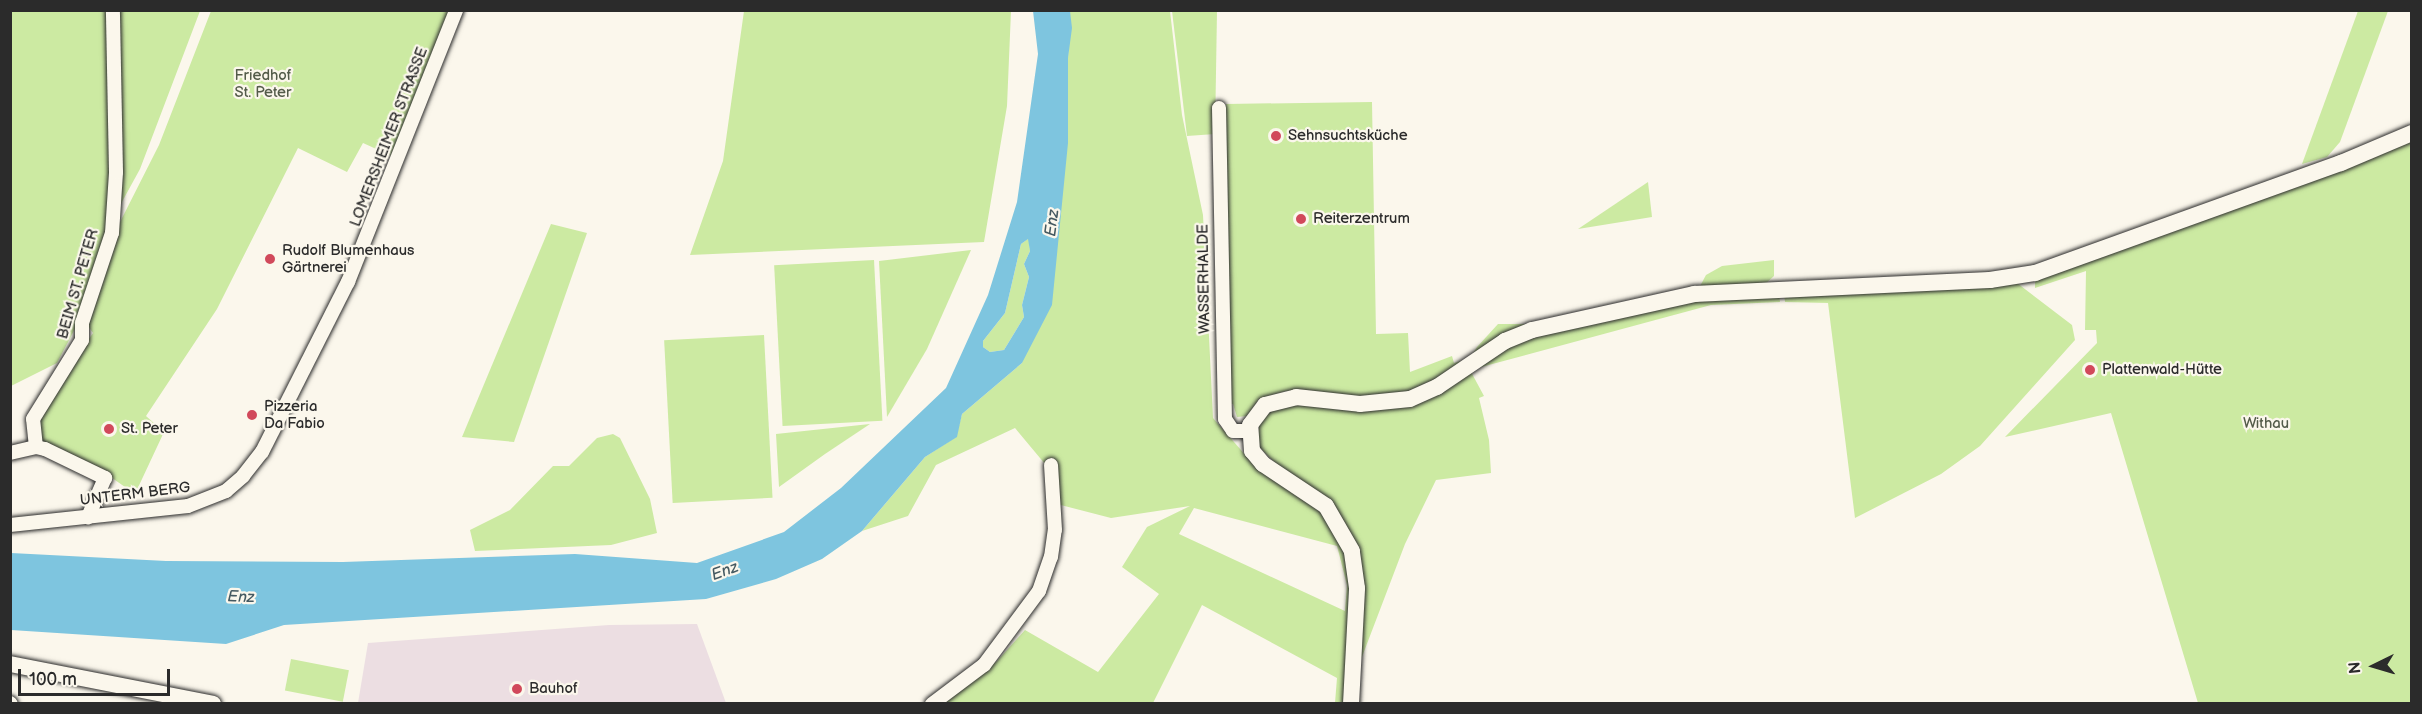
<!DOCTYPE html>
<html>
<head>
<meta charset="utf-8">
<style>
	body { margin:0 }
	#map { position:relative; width:2422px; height:714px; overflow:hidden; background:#fbf7ec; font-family:"Balsamiq Sans",sans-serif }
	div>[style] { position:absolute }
	.built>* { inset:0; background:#ecdee2 }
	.green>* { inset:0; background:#cceaa2; transform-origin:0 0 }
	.water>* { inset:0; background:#7ec5df }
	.roads { filter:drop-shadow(0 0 2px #2b2b2b) drop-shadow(0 0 2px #2b2b2b) }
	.minor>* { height:14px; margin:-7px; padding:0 7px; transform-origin:7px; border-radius:7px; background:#fbf7ec }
	.major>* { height:16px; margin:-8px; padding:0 8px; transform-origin:8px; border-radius:8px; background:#fbf7ec }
	.dots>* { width:16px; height:16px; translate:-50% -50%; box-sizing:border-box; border:3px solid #fbf7ec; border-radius:50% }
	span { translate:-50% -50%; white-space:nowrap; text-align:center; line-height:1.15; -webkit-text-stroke:4.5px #fbf7ec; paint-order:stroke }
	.park-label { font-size:15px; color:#535b49 }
	.poi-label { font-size:15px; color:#2b2b2b }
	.left { translate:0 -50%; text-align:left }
	.street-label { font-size:15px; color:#2b2b2b }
	.water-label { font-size:16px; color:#445961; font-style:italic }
	.frame { position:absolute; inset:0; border:12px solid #2b2b2b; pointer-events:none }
	.north { position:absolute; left:2344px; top:636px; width:60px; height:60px; -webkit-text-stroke:4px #fbf7ec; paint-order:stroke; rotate:265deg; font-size:16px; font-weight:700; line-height:24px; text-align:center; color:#2b2b2b }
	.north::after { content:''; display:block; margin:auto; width:21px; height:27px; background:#2b2b2b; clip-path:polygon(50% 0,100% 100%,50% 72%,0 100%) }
	.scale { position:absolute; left:18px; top:669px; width:152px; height:27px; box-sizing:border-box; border:3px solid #2b2b2b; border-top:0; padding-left:8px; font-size:18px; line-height:21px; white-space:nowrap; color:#2b2b2b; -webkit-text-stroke:4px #fbf7ec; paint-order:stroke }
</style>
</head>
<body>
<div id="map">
	<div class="built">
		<div style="clip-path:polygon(697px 624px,726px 703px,358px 703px,368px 643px,609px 625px)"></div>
	</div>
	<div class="green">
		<div style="clip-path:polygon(11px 11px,200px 11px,140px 169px,106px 231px,78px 323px,57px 363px,11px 386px)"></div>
		<div style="clip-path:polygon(211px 11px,453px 11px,394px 157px,363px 143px,347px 172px,298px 148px,217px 309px,146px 416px,164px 432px,135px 494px,105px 473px,36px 443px,34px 419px,93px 333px,85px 322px,114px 234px,159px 145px)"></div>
		<div style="clip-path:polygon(744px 11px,1011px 11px,1007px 106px,984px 242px,690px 255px,723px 161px)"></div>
		<div style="clip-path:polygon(evenodd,1070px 11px,1170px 11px,1182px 115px,1203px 215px,1213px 418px,1248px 458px,1331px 520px,1350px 567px,1347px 703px,1335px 703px,1337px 678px,1202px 605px,1153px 703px,944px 703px,997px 661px,1025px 630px,1098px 672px,1159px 594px,1122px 567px,1147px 527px,1190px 506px,1111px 518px,1053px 503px,1050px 470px,1015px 428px,936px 465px,908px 516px,862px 531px,925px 457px,956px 437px,962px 414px,1022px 363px,1068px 58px,1070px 11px,1194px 508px,1337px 546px,1347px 585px,1345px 611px,1179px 534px,1194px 508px)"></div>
		<div style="clip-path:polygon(1172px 11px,1217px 11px,1215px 134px,1187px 136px)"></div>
		<div style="clip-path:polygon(2358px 11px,2388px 11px,2340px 142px,2327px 157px,2302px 164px)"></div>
		<div style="clip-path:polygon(1372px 102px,1376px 334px,1408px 333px,1410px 372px,1452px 356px,1454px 363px,1461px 361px,1454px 371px,1390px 399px,1286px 391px,1259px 399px,1247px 416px,1237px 417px,1233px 404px,1226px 405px,1226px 104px)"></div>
		<div style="clip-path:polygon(2411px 138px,2411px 703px,2198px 703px,2111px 413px,2005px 437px,2097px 343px,2096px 330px,2085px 330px,2086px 271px,2035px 288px,2035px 278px)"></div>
		<div style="clip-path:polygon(1648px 182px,1652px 217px,1578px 229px)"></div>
		<div style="clip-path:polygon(551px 224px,587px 233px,514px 442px,462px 437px)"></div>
		<div style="clip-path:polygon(1029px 238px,1030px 251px,1024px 264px,1029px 277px,1022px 305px,1024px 317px,1004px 350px,990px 352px,983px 347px,983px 341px,1005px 313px,1021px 244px)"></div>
		<div style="clip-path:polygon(971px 250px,927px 349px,887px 417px,879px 261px)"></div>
		<div style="left:874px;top:260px;width:161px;height:100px;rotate:87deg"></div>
		<div style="clip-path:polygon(1774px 260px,1774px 276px,1765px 284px,1698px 290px,1706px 275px,1722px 266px)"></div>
		<div style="clip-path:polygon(2017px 283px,2072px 325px,2075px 340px,1980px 446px,1941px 474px,1855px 518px,1828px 303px,1785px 302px,1784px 293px)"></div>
		<div style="clip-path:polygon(1779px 293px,1780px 302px,1711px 305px,1470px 370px,1484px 396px,1479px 398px,1489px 440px,1491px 473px,1436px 480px,1405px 544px,1357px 670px,1351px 537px,1257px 445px,1259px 423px,1271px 411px,1292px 404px,1379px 409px,1508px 345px,1653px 306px)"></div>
		<div style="clip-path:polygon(1498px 324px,1537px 324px,1472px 355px,1477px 347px)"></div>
		<div style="left:764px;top:335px;width:163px;height:100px;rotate:87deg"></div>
		<div style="clip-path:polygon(870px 424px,825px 454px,779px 487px,776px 434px)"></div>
		<div style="clip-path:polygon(613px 434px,620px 438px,650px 499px,657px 533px,611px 545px,475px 551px,470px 530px,510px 510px,553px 466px,569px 466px,597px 438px)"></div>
		<div style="left:291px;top:659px;width:59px;height:32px;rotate:11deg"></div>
	</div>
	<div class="water">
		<div style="clip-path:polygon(evenodd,1033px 11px,1070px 11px,1072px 28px,1068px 58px,1068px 143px,1052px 305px,1022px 363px,962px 414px,957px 437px,925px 457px,862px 531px,822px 559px,776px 579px,706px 599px,284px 625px,226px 644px,11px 630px,11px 553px,166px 561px,343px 562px,575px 554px,697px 563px,784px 532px,841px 488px,946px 388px,988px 295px,1017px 202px,1038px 54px,1033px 11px,1028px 239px,1030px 251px,1024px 264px,1029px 277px,1022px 305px,1024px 317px,1004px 350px,990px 352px,983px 347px,983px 341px,1005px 313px,1021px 244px,1028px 239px)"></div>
	</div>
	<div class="roads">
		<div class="minor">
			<div style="left:1219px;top:108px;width:311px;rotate:88.9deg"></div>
			<div style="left:1225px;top:419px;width:14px;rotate:56deg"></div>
			<div style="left:1233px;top:431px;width:16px"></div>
			<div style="left:36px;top:447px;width:28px;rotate:-96deg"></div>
			<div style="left:33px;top:419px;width:93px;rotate:-58.2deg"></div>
			<div style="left:82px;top:340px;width:17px;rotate:-90deg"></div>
			<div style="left:82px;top:323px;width:95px;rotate:-71.6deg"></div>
			<div style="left:112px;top:233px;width:61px;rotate:-86.2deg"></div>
			<div style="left:116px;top:172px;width:162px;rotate:-91.1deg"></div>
			<div style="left:10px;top:453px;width:27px;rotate:-13deg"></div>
			<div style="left:36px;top:447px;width:9px;rotate:13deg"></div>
			<div style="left:45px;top:449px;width:67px;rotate:25.8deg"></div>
			<div style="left:105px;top:478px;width:43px;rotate:113.6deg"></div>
			<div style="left:10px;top:525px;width:179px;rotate:-6.1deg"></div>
			<div style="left:188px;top:506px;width:41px;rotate:-21.5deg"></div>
			<div style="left:226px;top:491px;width:23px;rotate:-41deg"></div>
			<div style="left:243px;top:476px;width:31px;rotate:-52deg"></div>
			<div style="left:262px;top:452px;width:191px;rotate:-63.2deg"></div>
			<div style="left:348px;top:282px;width:293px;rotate:-68.3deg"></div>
			<div style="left:10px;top:703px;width:1px;rotate:45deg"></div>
			<div style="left:932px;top:704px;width:65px;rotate:-36.9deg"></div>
			<div style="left:984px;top:665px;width:92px;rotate:-53.4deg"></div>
			<div style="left:1039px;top:591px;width:36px;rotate:-71deg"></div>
			<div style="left:1051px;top:557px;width:27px;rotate:-82deg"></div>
			<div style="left:1055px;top:530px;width:65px;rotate:-93.5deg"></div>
		</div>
		<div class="major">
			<div style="left:10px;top:664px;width:207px;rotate:11.1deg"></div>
			<div style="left:1351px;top:704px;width:116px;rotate:-87deg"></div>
			<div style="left:1357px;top:588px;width:37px;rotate:-98deg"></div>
			<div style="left:1352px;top:551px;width:52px;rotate:-120deg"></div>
			<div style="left:1326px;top:506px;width:76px;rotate:-146.3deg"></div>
			<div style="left:1263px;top:464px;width:17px;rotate:-130deg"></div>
			<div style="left:1252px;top:451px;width:26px;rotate:-94deg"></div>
			<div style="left:1250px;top:425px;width:25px;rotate:-53deg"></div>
			<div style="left:1265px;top:405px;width:32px;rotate:-14deg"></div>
			<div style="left:1296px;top:397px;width:64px;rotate:6.2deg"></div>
			<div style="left:1360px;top:404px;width:50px;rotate:-5.7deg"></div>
			<div style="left:1410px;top:399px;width:30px;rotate:-24deg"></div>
			<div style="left:1437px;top:387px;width:82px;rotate:-34.1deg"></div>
			<div style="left:1505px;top:341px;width:29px;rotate:-22deg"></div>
			<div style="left:1532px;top:330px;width:166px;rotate:-12.5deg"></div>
			<div style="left:1694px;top:294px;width:296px;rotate:-2.7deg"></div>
			<div style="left:1990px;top:280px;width:46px;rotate:-8.8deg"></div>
			<div style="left:2035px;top:273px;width:325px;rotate:-19.8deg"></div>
			<div style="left:2341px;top:163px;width:77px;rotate:-22.9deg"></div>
		</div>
	</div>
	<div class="dots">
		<div style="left:1276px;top:136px;background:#d1495b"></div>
		<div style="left:1301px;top:219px;background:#d1495b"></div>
		<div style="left:270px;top:259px;background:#d1495b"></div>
		<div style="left:2090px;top:370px;background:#d1495b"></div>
		<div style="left:252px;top:415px;background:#d1495b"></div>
		<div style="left:109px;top:429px;background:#d1495b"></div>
		<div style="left:517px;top:689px;background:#d1495b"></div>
	</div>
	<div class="park-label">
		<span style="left:263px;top:84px">Friedhof<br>St. Peter</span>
		<span style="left:2266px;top:424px">Withau</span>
	</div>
	<div class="poi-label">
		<span class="left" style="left:1288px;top:136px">Sehnsuchtsküche</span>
		<span class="left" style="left:1313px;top:219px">Reiterzentrum</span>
		<span class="left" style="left:282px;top:259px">Rudolf Blumenhaus<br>Gärtnerei</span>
		<span class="left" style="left:2102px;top:370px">Plattenwald-Hütte</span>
		<span class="left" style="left:264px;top:415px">Pizzeria<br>Da Fabio</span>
		<span class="left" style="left:121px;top:429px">St. Peter</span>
		<span class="left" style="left:529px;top:689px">Bauhof</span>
	</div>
	<div class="street-label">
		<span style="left:389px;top:137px;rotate:-69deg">LOMERSHEIMER STRASSE</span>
		<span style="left:1204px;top:279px;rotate:-91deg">WASSERHALDE</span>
		<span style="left:78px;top:284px;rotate:-74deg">BEIM ST. PETER</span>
		<span style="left:135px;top:494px;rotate:-7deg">UNTERM BERG</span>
	</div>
	<div class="water-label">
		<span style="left:1053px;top:223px;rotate:-82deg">Enz</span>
		<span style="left:725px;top:572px;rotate:-20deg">Enz</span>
		<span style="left:241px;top:598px;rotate:2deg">Enz</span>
	</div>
	<div class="frame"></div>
	<div class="north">N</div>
	<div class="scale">100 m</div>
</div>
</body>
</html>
